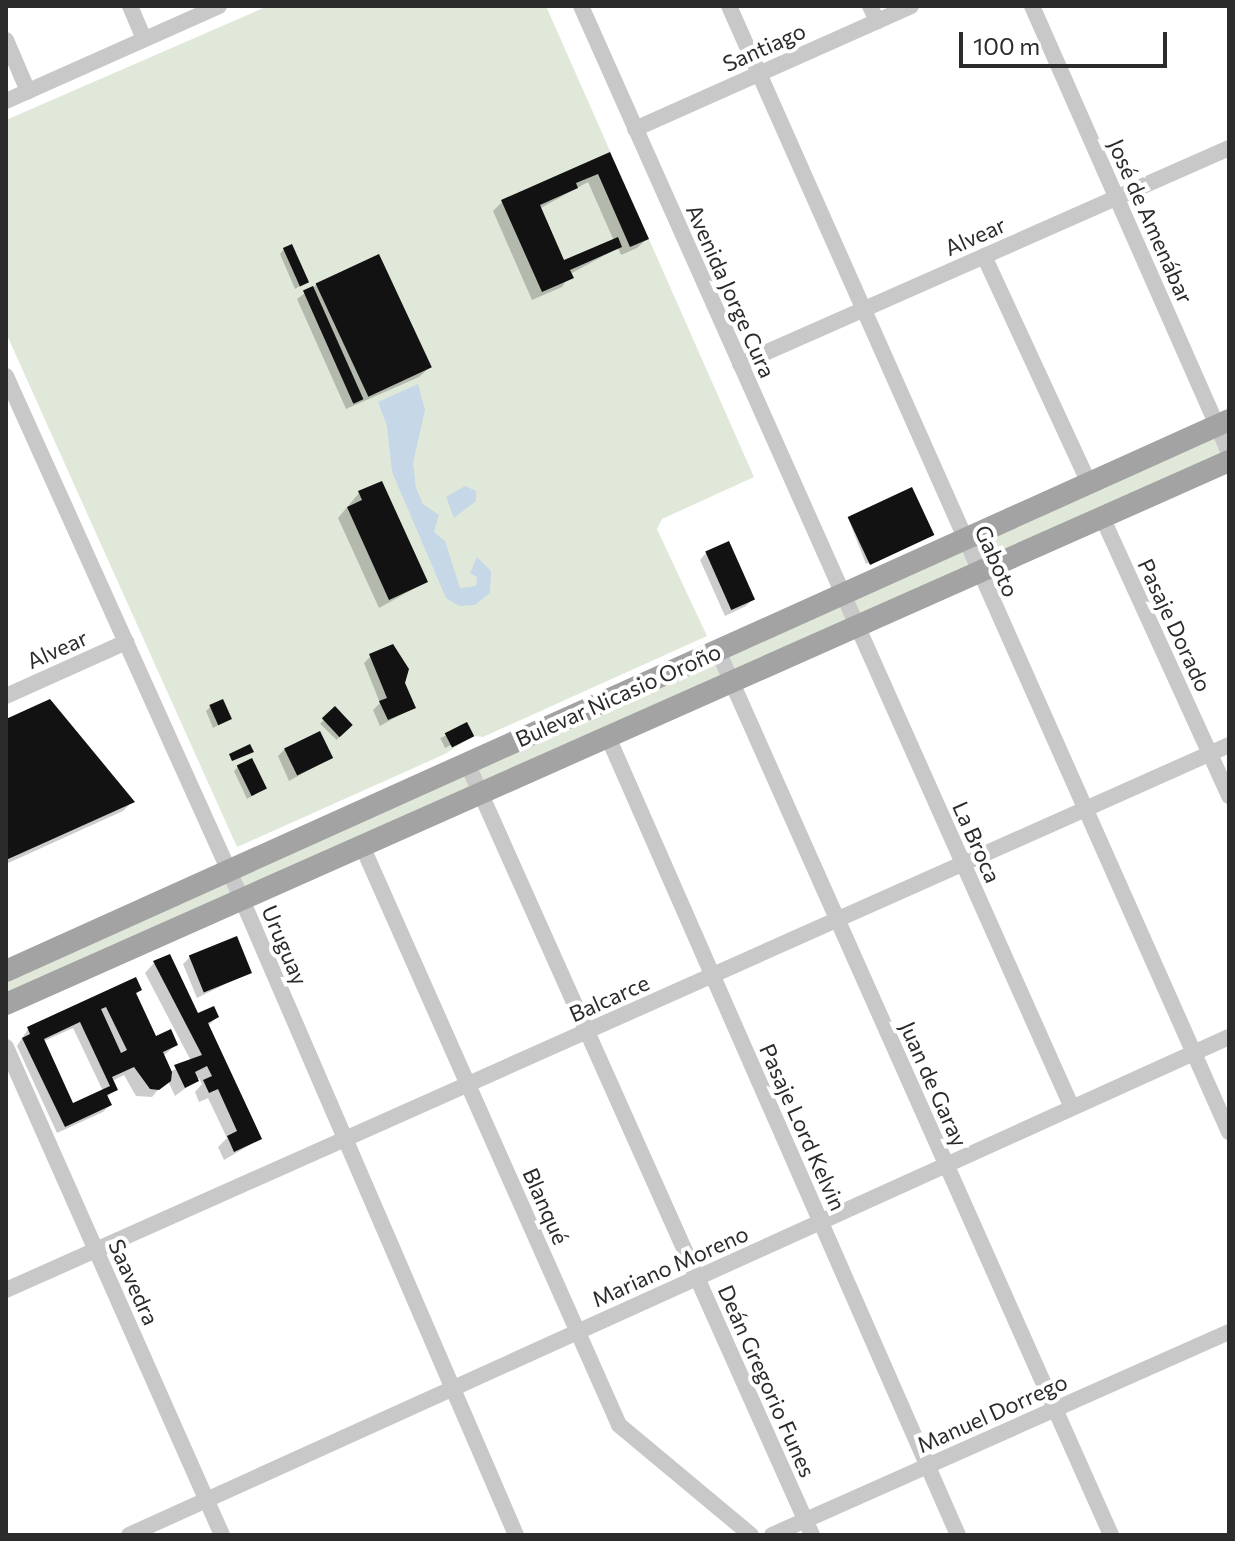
<!DOCTYPE html>
<html>
<head>
<meta charset="utf-8">
<style>
	body { margin:0 }
	#map { position:relative; width:1235px; height:1541px; overflow:hidden; background:#fff; font-family:Commissioner,sans-serif }
	div>[style] { position:absolute }
	.green>* { inset:0; background:#e0e9d9 }
	.water>* { inset:0; background:#c6d7e8 }
	.shadow>* { inset:0; background:#0003; transform-origin:0 0 }
	.building>* { inset:0; background:#121212; transform-origin:0 0 }
	.minor>* { height:16px; margin:-8px; padding:0 8px; transform-origin:8px; border-radius:8px; background:#c8c8c8 }
	.major>* { height:22px; margin:-11px; padding:0 11px; transform-origin:11px; border-radius:11px; background:#a3a3a3 }
	span { translate:-50% -50%; white-space:nowrap; text-align:center; line-height:1.15; -webkit-text-stroke:8px #fff; paint-order:stroke }
	.street-label { font-size:22px; color:#2b2b2b }
	.frame { position:absolute; inset:0; border:8px solid #2b2b2b; pointer-events:none }
	.scale { position:absolute; left:959px; top:32px; width:208px; height:36px; box-sizing:border-box; border:4px solid #2b2b2b; border-top:0; padding-left:10px; font-size:24px; line-height:28px; white-space:nowrap; color:#2b2b2b; -webkit-text-stroke:6px #fff; paint-order:stroke }
</style>
</head>
<body>
<div id="map">
	<div class="green">
		<div style="clip-path:polygon(268px 6px,546px 6px,754px 477px,662px 519px,657px 529px,707px 636px,483px 737px,473px 736px,445px 754px,237px 847px,6px 333px,6px 120px)"></div>
		<div style="clip-path:polygon(1229px 420px,1229px 461px,6px 1004px,6px 971px)"></div>
	</div>
	<div class="water">
		<div style="clip-path:polygon(418px 384px,425px 410px,413px 463px,416px 488px,423px 504px,439px 515px,434px 532px,445px 541px,460px 588px,476px 586px,477px 577px,470px 573px,477px 557px,491px 571px,490px 593px,475px 605px,459px 606px,446px 598px,392px 472px,387px 426px,378px 402px)"></div>
		<div style="clip-path:polygon(465px 486px,476px 491px,476px 501px,454px 518px,446px 497px)"></div>
	</div>
	<div class="shadow">
		<div style="clip-path:polygon(evenodd,609px 155px,647px 239px,637px 248px,621px 255px,618px 248px,570px 274px,562px 287px,532px 300px,493px 211px,502px 202px,609px 155px,588px 182px,614px 241px,563px 263px,539px 209px,588px 182px)"></div>
		<div style="clip-path:polygon(284px 249px,307px 282px,295px 289px,280px 254px)"></div>
		<div style="clip-path:polygon(317px 284px,429px 368px,419px 377px,346px 409px,297px 299px)"></div>
		<div style="clip-path:polygon(359px 493px,426px 582px,379px 608px,338px 518px)"></div>
		<div style="clip-path:polygon(848px 518px,930px 536px,866px 564px)"></div>
		<div style="clip-path:polygon(706px 553px,753px 599px,746px 606px,725px 616px,700px 560px)"></div>
		<div style="clip-path:polygon(371px 656px,403px 683px,414px 707px,380px 726px,373px 710px,380px 703px,364px 663px)"></div>
		<div style="clip-path:polygon(210px 707px,230px 719px,213px 728px,206px 711px)"></div>
		<div style="left:335px;top:709px;width:23px;height:21px;rotate:45deg"></div>
		<div style="clip-path:polygon(6px 721px,132px 802px,123px 811px,6px 864px)"></div>
		<div style="left:466px;top:725px;width:11px;height:29px;rotate:63deg"></div>
		<div style="clip-path:polygon(285px 749px,331px 758px,289px 781px,278px 756px)"></div>
		<div style="clip-path:polygon(238px 767px,264px 789px,247px 799px,234px 771px)"></div>
		<div style="clip-path:polygon(190px 957px,250px 972px,197px 998px,183px 964px)"></div>
		<div style="clip-path:polygon(evenodd,154px 963px,198px 1016px,217px 1017px,207px 1027px,260px 1139px,224px 1160px,218px 1147px,227px 1138px,208px 1098px,199px 1102px,195px 1092px,202px 1084px,199px 1078px,175px 1096px,167px 1079px,152px 1097px,136px 1096px,124px 1075px,112px 1081px,116px 1089px,106px 1098px,110px 1105px,103px 1112px,57px 1133px,17px 1046px,28px 1029px,140px 990px,135px 995px,155px 1038px,176px 1045px,163px 1056px,170px 1072px,191px 1061px,145px 973px,154px 963px,73px 1028px,103px 1091px,72px 1106px,42px 1042px,73px 1028px)"></div>
	</div>
	<div class="building">
		<div style="clip-path:polygon(610px 152px,649px 239px,630px 247px,598px 174px,576px 183px,578px 188px,540px 205px,564px 260px,618px 237px,622px 247px,570px 270px,574px 278px,542px 292px,501px 200px)"></div>
		<div style="left:292px;top:244px;width:42px;height:10px;rotate:66deg"></div>
		<div style="left:379px;top:254px;width:125px;height:70px;rotate:65deg"></div>
		<div style="left:313px;top:286px;width:124px;height:11px;rotate:66deg"></div>
		<div style="clip-path:polygon(382px 481px,428px 582px,389px 600px,347px 507px,362px 500px,358px 491px)"></div>
		<div style="left:912px;top:487px;width:53px;height:71px;rotate:65deg"></div>
		<div style="left:729px;top:541px;width:64px;height:26px;rotate:66deg"></div>
		<div style="clip-path:polygon(393px 644px,409px 669px,405px 683px,416px 708px,388px 720px,379px 701px,387px 698px,369px 654px)"></div>
		<div style="clip-path:polygon(50px 699px,135px 802px,6px 860px,6px 719px)"></div>
		<div style="left:223px;top:699px;width:22px;height:15px;rotate:66deg"></div>
		<div style="left:335px;top:706px;width:26px;height:18px;rotate:47deg"></div>
		<div style="left:467px;top:722px;width:16px;height:25px;rotate:63deg"></div>
		<div style="left:320px;top:731px;width:30px;height:40px;rotate:64deg"></div>
		<div style="clip-path:polygon(250px 744px,254px 752px,232px 761px,229px 754px)"></div>
		<div style="left:252px;top:758px;width:34px;height:17px;rotate:64deg"></div>
		<div style="left:237px;top:936px;width:40px;height:52px;rotate:68deg"></div>
		<div style="clip-path:polygon(170px 954px,198px 1013px,214px 1006px,219px 1017px,208px 1023px,262px 1139px,234px 1152px,227px 1136px,237px 1131px,218px 1089px,209px 1093px,203px 1080px,212px 1076px,207px 1066px,195px 1072px,199px 1081px,185px 1088px,174px 1065px,202px 1055px,153px 961px)"></div>
		<div style="clip-path:polygon(evenodd,136px 977px,142px 990px,136px 993px,156px 1036px,171px 1029px,178px 1045px,163px 1052px,172px 1072px,171px 1081px,159px 1090px,150px 1089px,134px 1067px,112px 1077px,118px 1090px,107px 1095px,112px 1105px,65px 1127px,22px 1038px,30px 1034px,27px 1027px,136px 977px,106px 1007px,127px 1050px,121px 1053px,101px 1009px,106px 1007px,136px 977px,80px 1022px,110px 1086px,73px 1103px,44px 1039px,80px 1022px)"></div>
	</div>
	<div class="minor">
		<div style="left:130px;top:6px;width:36px;rotate:67deg"></div>
		<div style="left:581px;top:6px;width:1206px;rotate:65.98deg"></div>
		<div style="left:729px;top:6px;width:1232px;rotate:66.06deg"></div>
		<div style="left:870px;top:6px;width:17px;rotate:65deg"></div>
		<div style="left:1032px;top:6px;width:488px;rotate:66.2deg"></div>
		<div style="left:6px;top:40px;width:56px;rotate:66.7deg"></div>
		<div style="left:6px;top:101px;width:233px;rotate:-24deg"></div>
		<div style="left:635px;top:129px;width:302px;rotate:-24deg"></div>
		<div style="left:984px;top:256px;width:250px;rotate:65.2deg"></div>
		<div style="left:740px;top:364px;width:535px;rotate:-23.83deg"></div>
		<div style="left:6px;top:376px;width:577px;rotate:65.75deg"></div>
		<div style="left:243px;top:902px;width:689px;rotate:66.67deg"></div>
		<div style="left:1102px;top:517px;width:307px;rotate:65.5deg"></div>
		<div style="left:718px;top:651px;width:967px;rotate:66.03deg"></div>
		<div style="left:6px;top:696px;width:132px;rotate:-24.2deg"></div>
		<div style="left:608px;top:737px;width:871px;rotate:66.32deg"></div>
		<div style="left:467px;top:763px;width:846px;rotate:65.92deg"></div>
		<div style="left:363px;top:848px;width:631px;rotate:66.07deg"></div>
		<div style="left:619px;top:1425px;width:172px;rotate:39.8deg"></div>
		<div style="left:6px;top:1047px;width:534px;rotate:66.12deg"></div>
		<div style="left:6px;top:1290px;width:1339px;rotate:-24.02deg"></div>
		<div style="left:129px;top:1535px;width:1207px;rotate:-24.36deg"></div>
		<div style="left:772px;top:1535px;width:500px;rotate:-23.95deg"></div>
	</div>
	<div class="major">
		<div style="left:6px;top:971px;width:1341px;rotate:-24.25deg"></div>
		<div style="left:6px;top:1004px;width:1338px;rotate:-23.94deg"></div>
	</div>
	<div class="street-label">
		<span style="left:764px;top:47px;rotate:-24deg">Santiago</span>
		<span style="left:1151px;top:221px;rotate:66deg">José de Amenábar</span>
		<span style="left:975px;top:236px;rotate:-24deg">Alvear</span>
		<span style="left:731px;top:291px;rotate:66deg">Avenida Jorge Cura</span>
		<span style="left:997px;top:561px;rotate:66deg">Gaboto</span>
		<span style="left:1175px;top:625px;rotate:65deg">Pasaje Dorado</span>
		<span style="left:57px;top:649px;rotate:-24deg">Alvear</span>
		<span style="left:618px;top:695px;rotate:-24deg">Bulevar Nicasio Oroño</span>
		<span style="left:977px;top:842px;rotate:66deg">La Broca</span>
		<span style="left:285px;top:945px;rotate:67deg">Uruguay</span>
		<span style="left:609px;top:998px;rotate:-24deg">Balcarce</span>
		<span style="left:934px;top:1084px;rotate:66deg">Juan de Garay</span>
		<span style="left:803px;top:1127px;rotate:66deg">Pasaje Lord Kelvin</span>
		<span style="left:546px;top:1206px;rotate:66deg">Blanqué</span>
		<span style="left:670px;top:1266px;rotate:-24deg">Mariano Moreno</span>
		<span style="left:134px;top:1282px;rotate:66deg">Saavedra</span>
		<span style="left:767px;top:1381px;rotate:66deg">Deán Gregorio Funes</span>
		<span style="left:992px;top:1413px;rotate:-24deg">Manuel Dorrego</span>
	</div>
	<div class="frame"></div>
	<div class="scale">100 m</div>
</div>
</body>
</html>
